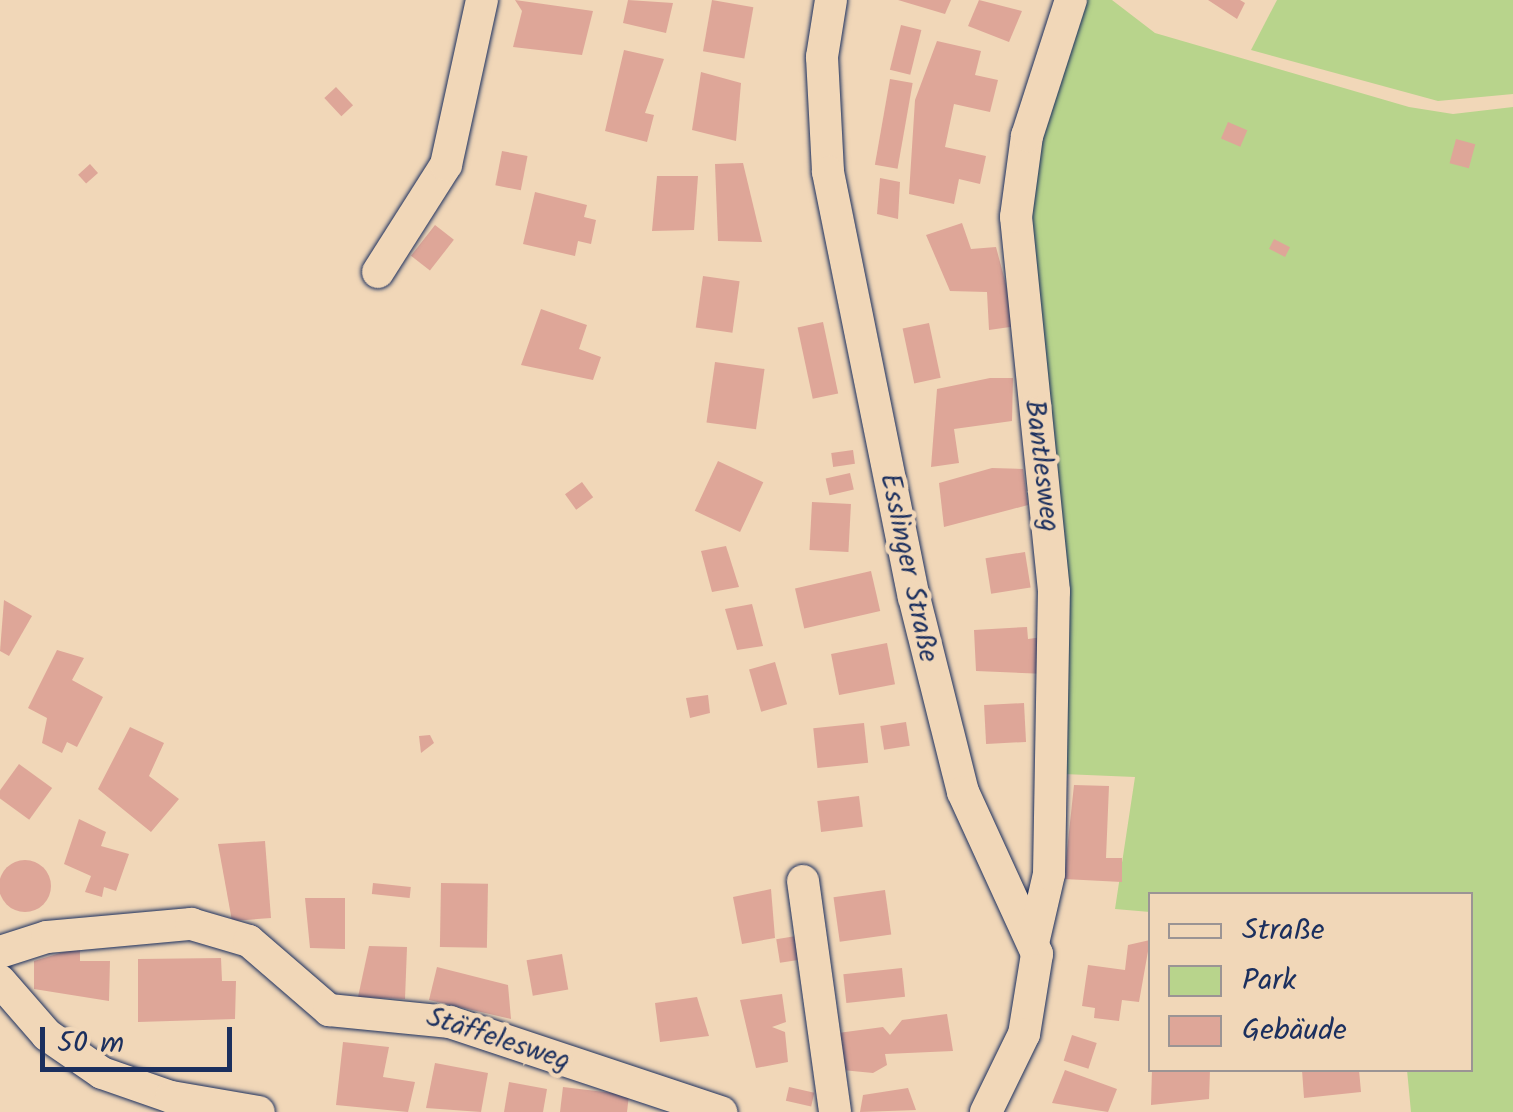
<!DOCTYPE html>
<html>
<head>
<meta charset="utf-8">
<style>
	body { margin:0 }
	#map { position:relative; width:1513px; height:1112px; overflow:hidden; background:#f1d7b8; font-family:Kalam,sans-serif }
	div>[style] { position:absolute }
	.green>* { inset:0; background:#b8d48c }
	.building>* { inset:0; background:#dea698; transform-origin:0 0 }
	.round { border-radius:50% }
	.roads { filter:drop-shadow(0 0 2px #1b2f5e) drop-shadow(0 0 2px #1b2f5e) }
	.minor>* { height:32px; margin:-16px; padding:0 16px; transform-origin:16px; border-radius:16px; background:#f1d7b8 }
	span { translate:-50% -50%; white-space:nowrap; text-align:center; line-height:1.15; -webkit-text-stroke:9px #f1d7b8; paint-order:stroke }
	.street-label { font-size:28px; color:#1b2f5e }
	.legend { position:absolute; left:1148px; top:892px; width:325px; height:180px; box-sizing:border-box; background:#f1d7b8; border:2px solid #9b9494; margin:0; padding:12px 18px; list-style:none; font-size:30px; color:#1b2f5e }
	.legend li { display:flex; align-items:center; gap:20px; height:50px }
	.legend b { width:50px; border:2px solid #9b9494 }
	.scale { position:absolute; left:40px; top:1027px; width:192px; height:45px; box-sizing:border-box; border:5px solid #1b2f5e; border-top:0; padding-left:12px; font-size:30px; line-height:35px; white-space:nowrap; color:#1b2f5e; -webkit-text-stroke:8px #f1d7b8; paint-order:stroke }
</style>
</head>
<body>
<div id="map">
	<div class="green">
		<div style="clip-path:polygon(1079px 0,1112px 0,1155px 33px,1409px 107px,1453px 114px,1513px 107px,1513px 1112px,1411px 1112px,1407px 1070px,1470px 1070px,1470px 894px,1150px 894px,1150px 912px,1115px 909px,1135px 777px,1063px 774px,1024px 200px)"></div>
		<div style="clip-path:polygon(1277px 0,1513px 0,1513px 94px,1438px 101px,1251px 50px)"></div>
	</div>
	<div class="building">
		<div style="clip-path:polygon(515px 0,593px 11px,582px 55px,513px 47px,522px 11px)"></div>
		<div style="clip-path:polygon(628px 0,673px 3px,666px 33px,623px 23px)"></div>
		<div style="left:712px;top:0;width:42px;height:52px;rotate:10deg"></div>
		<div style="clip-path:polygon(898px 0,951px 0,945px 14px)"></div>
		<div style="clip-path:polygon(979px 0,1022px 11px,1009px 42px,968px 26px)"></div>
		<div style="clip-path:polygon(1208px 0,1240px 0,1245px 3px,1237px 19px)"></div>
		<div style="left:901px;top:25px;width:21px;height:46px;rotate:14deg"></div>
		<div style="clip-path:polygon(937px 41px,981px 51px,975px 75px,998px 80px,990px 112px,954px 104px,945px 147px,986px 156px,980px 184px,959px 179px,954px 204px,909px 194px,915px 100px)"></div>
		<div style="clip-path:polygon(624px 50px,664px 59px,645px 113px,654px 115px,647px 142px,605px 131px)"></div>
		<div style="clip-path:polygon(701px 72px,741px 83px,736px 141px,692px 130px)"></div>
		<div style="left:890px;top:79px;width:23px;height:87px;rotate:10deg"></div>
		<div style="left:336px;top:87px;width:25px;height:16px;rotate:47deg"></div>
		<div style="left:1228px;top:122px;width:21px;height:18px;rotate:23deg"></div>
		<div style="left:1456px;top:139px;width:20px;height:25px;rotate:15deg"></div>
		<div style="left:502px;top:151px;width:26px;height:35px;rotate:11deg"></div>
		<div style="clip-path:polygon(743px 163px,762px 242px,718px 241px,715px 164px)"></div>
		<div style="left:90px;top:164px;width:12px;height:16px;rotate:48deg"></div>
		<div style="clip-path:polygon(657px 176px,698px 176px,694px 230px,652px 231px)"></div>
		<div style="clip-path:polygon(880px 178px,900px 182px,898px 219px,877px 214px)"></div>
		<div style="clip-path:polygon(535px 192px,587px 205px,584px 217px,596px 220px,591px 244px,578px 241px,575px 256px,523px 244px)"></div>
		<div style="clip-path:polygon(962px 223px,971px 249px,996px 247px,1017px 326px,989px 330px,987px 292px,950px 291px,926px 235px)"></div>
		<div style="left:435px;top:225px;width:24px;height:39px;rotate:38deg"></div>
		<div style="left:1274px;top:239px;width:18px;height:11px;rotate:27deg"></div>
		<div style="left:703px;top:276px;width:37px;height:52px;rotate:8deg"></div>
		<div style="clip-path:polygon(541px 309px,587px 325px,579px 349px,601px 357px,593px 380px,521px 365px)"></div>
		<div style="left:823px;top:322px;width:73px;height:26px;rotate:78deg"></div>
		<div style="left:929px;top:323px;width:56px;height:27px;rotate:78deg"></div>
		<div style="left:715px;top:362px;width:50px;height:61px;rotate:8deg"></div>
		<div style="clip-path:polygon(990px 378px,1013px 378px,1012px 421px,954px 429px,959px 463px,931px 467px,937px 389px)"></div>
		<div style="left:853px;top:450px;width:14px;height:22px;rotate:82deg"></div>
		<div style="left:718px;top:461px;width:50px;height:55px;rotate:25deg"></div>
		<div style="clip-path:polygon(992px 468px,1023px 469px,1028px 505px,944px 527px,939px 483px)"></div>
		<div style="left:850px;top:473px;width:17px;height:25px;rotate:77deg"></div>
		<div style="left:582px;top:482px;width:19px;height:21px;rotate:54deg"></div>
		<div style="left:812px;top:502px;width:39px;height:48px;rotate:3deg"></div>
		<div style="clip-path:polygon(726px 546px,739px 587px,712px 592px,701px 551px)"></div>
		<div style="left:1025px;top:552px;width:36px;height:40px;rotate:81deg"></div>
		<div style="left:871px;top:571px;width:41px;height:78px;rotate:77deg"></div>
		<div style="clip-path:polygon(4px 600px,32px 616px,9px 656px,0 651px)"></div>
		<div style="clip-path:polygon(752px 604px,763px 646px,737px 650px,725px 609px)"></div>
		<div style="clip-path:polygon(1027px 627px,1028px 639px,1043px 637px,1046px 674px,976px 671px,974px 630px)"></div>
		<div style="left:887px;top:643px;width:42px;height:57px;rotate:79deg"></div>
		<div style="clip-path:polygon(57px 650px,84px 658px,72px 680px,103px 697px,77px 747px,67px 742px,62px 753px,42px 743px,47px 718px,28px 708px)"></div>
		<div style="left:775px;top:662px;width:44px;height:27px;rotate:74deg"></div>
		<div style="clip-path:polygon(708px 695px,710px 713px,690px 718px,686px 698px)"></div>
		<div style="left:1024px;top:703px;width:39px;height:40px;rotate:87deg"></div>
		<div style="left:906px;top:722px;width:24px;height:26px;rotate:81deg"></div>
		<div style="left:864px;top:723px;width:40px;height:51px;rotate:84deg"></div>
		<div style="clip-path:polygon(130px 727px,164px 743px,149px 776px,179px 799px,151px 832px,98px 789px)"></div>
		<div style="clip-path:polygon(430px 735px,434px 743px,421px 753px,419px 736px)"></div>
		<div style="left:19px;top:764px;width:41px;height:39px;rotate:36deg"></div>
		<div style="clip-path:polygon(1074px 785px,1109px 786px,1106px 858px,1122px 858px,1122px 882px,1064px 879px)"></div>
		<div style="left:859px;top:796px;width:31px;height:42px;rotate:83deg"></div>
		<div style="clip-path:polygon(79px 819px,106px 832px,101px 846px,129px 854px,116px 891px,104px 887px,102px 897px,85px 892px,91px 876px,64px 864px)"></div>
		<div style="clip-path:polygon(265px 841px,271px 918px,232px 921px,218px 844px)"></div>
		<div class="round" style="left:-1px;top:860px;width:52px;height:52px"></div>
		<div style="left:373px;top:883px;width:38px;height:11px;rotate:6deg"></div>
		<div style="left:441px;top:883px;width:47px;height:64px;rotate:1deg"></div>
		<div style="clip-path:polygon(771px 889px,775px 938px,742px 944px,733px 897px)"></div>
		<div style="left:885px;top:890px;width:45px;height:52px;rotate:82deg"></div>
		<div style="clip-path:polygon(305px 898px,345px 898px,345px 949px,310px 948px)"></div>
		<div style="left:796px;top:936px;width:24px;height:20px;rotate:81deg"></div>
		<div style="clip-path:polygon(1150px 940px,1139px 1002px,1122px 1000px,1119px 1021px,1094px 1018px,1095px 1008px,1082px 1006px,1088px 965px,1125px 970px,1128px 945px)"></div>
		<div style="clip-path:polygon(369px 946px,407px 947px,405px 999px,358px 997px)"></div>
		<div style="clip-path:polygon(80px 947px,80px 961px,110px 961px,109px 1001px,34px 989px,34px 961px)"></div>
		<div style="left:562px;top:954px;width:36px;height:36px;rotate:80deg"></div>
		<div style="clip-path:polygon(221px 958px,222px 981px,236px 981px,235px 1019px,138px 1022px,138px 959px)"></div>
		<div style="clip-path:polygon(437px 967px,508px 985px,511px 1019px,429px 1000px)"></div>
		<div style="left:902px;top:968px;width:29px;height:59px;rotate:84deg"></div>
		<div style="clip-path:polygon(782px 994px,786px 1022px,772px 1027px,785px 1032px,788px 1062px,756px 1068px,740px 1000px)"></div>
		<div style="clip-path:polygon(697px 997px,709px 1036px,660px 1042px,655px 1003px)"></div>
		<div style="clip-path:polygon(947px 1014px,953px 1051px,885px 1054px,887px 1065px,873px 1073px,842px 1070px,838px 1033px,883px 1027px,890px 1035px,902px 1020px)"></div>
		<div style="left:1072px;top:1035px;width:26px;height:27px;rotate:18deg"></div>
		<div style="clip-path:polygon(343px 1042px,389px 1047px,383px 1077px,415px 1082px,408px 1112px,336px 1105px)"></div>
		<div style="clip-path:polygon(435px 1063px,488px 1073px,481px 1112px,426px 1108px)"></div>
		<div style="clip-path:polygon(1065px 1070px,1117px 1089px,1108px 1112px,1052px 1103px)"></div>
		<div style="clip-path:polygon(1152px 1070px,1210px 1070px,1209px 1099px,1151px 1105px)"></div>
		<div style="clip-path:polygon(1302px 1070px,1359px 1070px,1361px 1092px,1304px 1098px)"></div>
		<div style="clip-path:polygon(509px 1082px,547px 1089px,543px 1112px,504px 1112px)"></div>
		<div style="clip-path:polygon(563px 1087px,629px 1095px,627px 1112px,560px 1112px)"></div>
		<div style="left:789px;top:1087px;width:26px;height:14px;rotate:13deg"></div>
		<div style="clip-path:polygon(908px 1088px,916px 1110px,860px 1112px,863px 1095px)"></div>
	</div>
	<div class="roads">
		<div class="minor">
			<div style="left:831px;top:0;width:58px;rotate:99deg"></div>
			<div style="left:822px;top:57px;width:115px;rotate:87deg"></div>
			<div style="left:828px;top:172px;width:434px;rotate:78.6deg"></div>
			<div style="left:914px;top:597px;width:201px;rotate:75.9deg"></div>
			<div style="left:963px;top:792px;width:178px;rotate:65.4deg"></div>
			<div style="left:1037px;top:954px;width:81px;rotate:99.2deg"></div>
			<div style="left:1024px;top:1034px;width:87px;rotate:116deg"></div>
			<div style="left:378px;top:272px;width:127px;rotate:-57.6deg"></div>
			<div style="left:446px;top:165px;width:169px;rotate:-77.7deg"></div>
			<div style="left:803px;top:881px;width:233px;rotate:82.1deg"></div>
			<div style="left:1034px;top:939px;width:67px;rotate:-77deg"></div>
			<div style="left:1049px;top:874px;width:283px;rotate:-89deg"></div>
			<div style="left:1054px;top:591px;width:376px;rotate:-95.8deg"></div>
			<div style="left:1016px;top:217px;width:82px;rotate:-82.3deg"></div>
			<div style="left:1027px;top:136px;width:143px;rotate:-72.1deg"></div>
			<div style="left:0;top:952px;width:49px;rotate:-17.7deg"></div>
			<div style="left:47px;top:937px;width:145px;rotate:-5.2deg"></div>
			<div style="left:191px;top:924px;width:60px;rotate:16.3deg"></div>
			<div style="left:249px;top:941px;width:106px;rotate:40.8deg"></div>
			<div style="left:329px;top:1010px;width:122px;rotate:5.7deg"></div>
			<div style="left:450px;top:1022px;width:286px;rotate:18.4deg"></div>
			<div style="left:0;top:981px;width:72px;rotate:49deg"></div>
			<div style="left:47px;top:1035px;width:67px;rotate:34.6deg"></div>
			<div style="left:102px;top:1073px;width:73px;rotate:19.2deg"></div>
			<div style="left:171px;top:1097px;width:89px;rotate:9.7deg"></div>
		</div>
	</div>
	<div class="street-label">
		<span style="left:1041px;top:466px;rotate:83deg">Bantlesweg</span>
		<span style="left:908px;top:568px;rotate:78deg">Esslinger Straße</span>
		<span style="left:498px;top:1040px;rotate:18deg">Stäffelesweg</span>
	</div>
	<ul class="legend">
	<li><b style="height:12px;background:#f1d7b8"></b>Straße</li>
	<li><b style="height:28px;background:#b8d48c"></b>Park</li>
	<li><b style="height:28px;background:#dea698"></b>Gebäude</li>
	</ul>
	<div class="scale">50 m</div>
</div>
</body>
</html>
